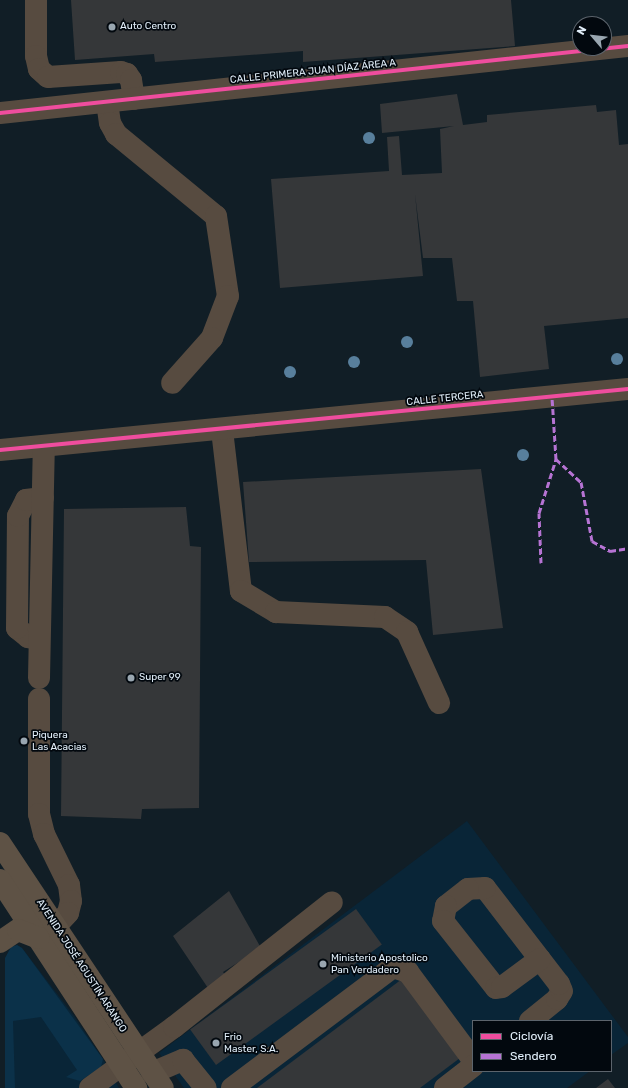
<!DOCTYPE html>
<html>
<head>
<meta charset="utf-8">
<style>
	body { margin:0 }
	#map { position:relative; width:628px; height:1088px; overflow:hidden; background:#111e26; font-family:Rubik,sans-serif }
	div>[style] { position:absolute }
	.built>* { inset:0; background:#092537 }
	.green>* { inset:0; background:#0b3149 }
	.building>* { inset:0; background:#353739; transform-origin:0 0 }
	.minor>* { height:22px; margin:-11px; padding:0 11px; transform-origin:11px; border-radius:11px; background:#574b40 }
	.major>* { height:22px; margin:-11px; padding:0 11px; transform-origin:11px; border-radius:11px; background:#5e5245 }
	.quiet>* { height:3px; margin-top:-1.5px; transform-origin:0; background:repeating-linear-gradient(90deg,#b673d3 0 6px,transparent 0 9px) }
	.cycleway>* { height:4px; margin:-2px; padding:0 2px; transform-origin:2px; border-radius:2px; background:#ef4d9e }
	.trees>* { width:12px; height:12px; margin:-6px; border-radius:50%; background:#587f9c }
	.dots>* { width:11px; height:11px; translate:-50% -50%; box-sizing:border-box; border:2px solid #02080e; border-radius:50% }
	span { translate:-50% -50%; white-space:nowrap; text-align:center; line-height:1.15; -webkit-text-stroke:3.5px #02080e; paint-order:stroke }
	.poi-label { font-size:10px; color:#e2effa }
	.left { translate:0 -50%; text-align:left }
	.street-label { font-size:10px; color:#e2effa }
	.legend { position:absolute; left:472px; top:1020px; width:140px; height:52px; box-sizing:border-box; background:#02080e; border:1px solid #5c646c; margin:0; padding:5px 7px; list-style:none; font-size:12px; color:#e2effa }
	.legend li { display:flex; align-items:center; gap:8px; height:20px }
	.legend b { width:20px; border:1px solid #5c646c }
	.north { position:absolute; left:572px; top:16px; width:40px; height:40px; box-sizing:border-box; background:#02080e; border:1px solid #5c646c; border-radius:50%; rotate:298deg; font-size:11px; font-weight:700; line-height:16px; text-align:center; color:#e2effa }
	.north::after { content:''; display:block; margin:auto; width:14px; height:18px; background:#99a6b0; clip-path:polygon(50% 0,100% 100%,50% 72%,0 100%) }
</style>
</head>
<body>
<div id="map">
	<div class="built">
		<div style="clip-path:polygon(467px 821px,628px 1037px,628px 1043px,611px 1055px,611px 1021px,473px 1021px,473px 1071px,590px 1071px,567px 1088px,184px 1088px,159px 1053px)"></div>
		<div style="clip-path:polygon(17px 945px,22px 948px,74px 1016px,103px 1059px,119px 1088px,5px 1088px,5px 958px)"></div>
	</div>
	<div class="green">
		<div style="clip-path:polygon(17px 945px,22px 948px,103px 1059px,101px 1067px,80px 1081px,66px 1077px,77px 1070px,41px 1017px,13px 1021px,15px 1088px,5px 1088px,5px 958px,11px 947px)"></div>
	</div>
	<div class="building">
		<div style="clip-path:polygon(71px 0,511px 0,515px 46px,303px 62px,303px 51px,155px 62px,154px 54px,75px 60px)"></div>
		<div style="clip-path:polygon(457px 94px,463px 125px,487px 122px,487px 115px,596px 105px,597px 112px,616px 110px,619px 145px,628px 144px,628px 318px,544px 326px,549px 369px,480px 377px,473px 301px,457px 301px,452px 258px,423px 258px,415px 194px,423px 276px,280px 288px,271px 179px,389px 171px,387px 137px,399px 136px,402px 175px,442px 173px,440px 129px,454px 126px,382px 133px,380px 104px)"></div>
		<div style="clip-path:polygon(481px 469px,503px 628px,433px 635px,426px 560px,249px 562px,243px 482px)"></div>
		<div style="clip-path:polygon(186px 507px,190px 546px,201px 547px,199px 808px,142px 809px,141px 819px,61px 816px,64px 509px)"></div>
		<div style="clip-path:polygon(229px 891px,261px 948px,223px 972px,229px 980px,212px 994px,173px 936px)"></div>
		<div style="left:356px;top:909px;width:44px;height:205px;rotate:54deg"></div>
		<div style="clip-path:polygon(406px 976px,464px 1055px,420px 1088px,257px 1088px)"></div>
		<div style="clip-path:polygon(608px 1079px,615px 1088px,596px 1088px)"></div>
	</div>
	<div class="minor">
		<div style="left:36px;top:0;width:56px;rotate:90deg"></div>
		<div style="left:36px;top:56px;width:13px;rotate:77deg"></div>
		<div style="left:39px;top:69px;width:12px;rotate:42deg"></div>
		<div style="left:48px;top:77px;width:73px;rotate:-3.9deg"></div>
		<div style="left:121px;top:72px;width:6px;rotate:18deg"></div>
		<div style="left:127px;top:74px;width:7px;rotate:56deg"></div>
		<div style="left:131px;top:80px;width:19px;rotate:81deg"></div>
		<div style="left:107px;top:102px;width:21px;rotate:82deg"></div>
		<div style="left:110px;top:123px;width:13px;rotate:61deg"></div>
		<div style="left:116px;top:134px;width:129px;rotate:39.4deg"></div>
		<div style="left:216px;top:216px;width:81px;rotate:81.5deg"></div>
		<div style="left:228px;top:296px;width:45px;rotate:110.9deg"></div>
		<div style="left:212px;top:338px;width:60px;rotate:131.6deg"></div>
		<div style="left:0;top:113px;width:632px;rotate:-6.09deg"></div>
		<div style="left:222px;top:430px;width:162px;rotate:83.3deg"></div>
		<div style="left:241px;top:591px;width:41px;rotate:31deg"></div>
		<div style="left:276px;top:612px;width:109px;rotate:2.6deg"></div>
		<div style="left:385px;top:617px;width:27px;rotate:34deg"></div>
		<div style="left:407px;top:632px;width:78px;rotate:65.7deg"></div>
		<div style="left:0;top:450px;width:631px;rotate:-5.55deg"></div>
		<div style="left:39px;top:639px;width:11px;rotate:-170deg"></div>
		<div style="left:28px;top:637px;width:14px;rotate:-141deg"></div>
		<div style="left:17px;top:628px;width:112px;rotate:-89.5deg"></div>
		<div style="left:18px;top:516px;width:18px;rotate:-63deg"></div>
		<div style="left:26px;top:500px;width:17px;rotate:-7deg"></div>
		<div style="left:39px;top:678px;width:230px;rotate:-88.8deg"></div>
		<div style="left:39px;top:699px;width:115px;rotate:90deg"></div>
		<div style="left:39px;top:814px;width:21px;rotate:76deg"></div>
		<div style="left:44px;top:834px;width:57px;rotate:63.9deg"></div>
		<div style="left:69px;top:885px;width:16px;rotate:83deg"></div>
		<div style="left:71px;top:901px;width:12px;rotate:104deg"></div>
		<div style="left:68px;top:913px;width:18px;rotate:133deg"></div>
		<div style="left:530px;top:1021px;width:35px;rotate:-39deg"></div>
		<div style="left:557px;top:999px;width:9px;rotate:-58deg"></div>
		<div style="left:562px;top:991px;width:8px;rotate:-113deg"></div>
		<div style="left:559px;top:984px;width:121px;rotate:-127.6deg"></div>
		<div style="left:485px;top:888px;width:17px;rotate:177deg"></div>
		<div style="left:468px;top:889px;width:28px;rotate:142deg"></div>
		<div style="left:446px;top:906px;width:15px;rotate:101deg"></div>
		<div style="left:443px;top:921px;width:85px;rotate:51.7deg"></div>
		<div style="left:496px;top:988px;width:6px;rotate:-9deg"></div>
		<div style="left:502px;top:987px;width:47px;rotate:-36.4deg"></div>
		<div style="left:152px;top:1073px;width:34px;rotate:-23deg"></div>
		<div style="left:183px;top:1060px;width:36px;rotate:51deg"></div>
		<div style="left:90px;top:1088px;width:104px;rotate:-36deg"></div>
		<div style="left:174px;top:1027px;width:201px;rotate:-38.3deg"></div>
		<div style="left:232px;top:1088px;width:201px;rotate:-36.9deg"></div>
		<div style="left:393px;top:967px;width:16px;rotate:18deg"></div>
		<div style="left:408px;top:972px;width:109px;rotate:53.5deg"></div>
		<div style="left:445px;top:1088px;width:36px;rotate:-38deg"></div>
	</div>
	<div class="major">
		<div style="left:0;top:843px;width:294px;rotate:56.4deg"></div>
		<div style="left:0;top:880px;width:249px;rotate:56.8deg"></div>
		<div style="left:0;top:942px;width:22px;rotate:-34deg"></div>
		<div style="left:18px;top:930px;width:22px;rotate:21deg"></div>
	</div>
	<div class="quiet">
		<div style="left:556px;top:459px;width:34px;rotate:43deg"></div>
		<div style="left:581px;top:482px;width:60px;rotate:79.4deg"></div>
		<div style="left:592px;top:541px;width:21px;rotate:29deg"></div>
		<div style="left:610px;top:551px;width:18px;rotate:-9deg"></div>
		<div style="left:541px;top:563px;width:50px;rotate:-92.3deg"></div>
		<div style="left:539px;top:513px;width:57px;rotate:-72.5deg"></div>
		<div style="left:556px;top:459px;width:62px;rotate:-93.7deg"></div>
	</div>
	<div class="cycleway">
		<div style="left:0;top:113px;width:632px;rotate:-6.09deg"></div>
		<div style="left:0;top:450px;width:631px;rotate:-5.55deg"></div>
	</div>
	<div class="trees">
		<div style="left:369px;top:138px"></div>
		<div style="left:407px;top:342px"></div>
		<div style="left:617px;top:359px"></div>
		<div style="left:354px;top:362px"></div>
		<div style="left:290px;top:372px"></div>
		<div style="left:523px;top:455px"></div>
	</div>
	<div class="dots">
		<div style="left:112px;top:27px;background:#99a6b0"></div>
		<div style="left:131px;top:678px;background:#99a6b0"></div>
		<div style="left:24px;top:741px;background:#99a6b0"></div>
		<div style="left:323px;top:964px;background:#99a6b0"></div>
		<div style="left:216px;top:1043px;background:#99a6b0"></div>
	</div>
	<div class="poi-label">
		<span class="left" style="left:120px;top:27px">Auto Centro</span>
		<span class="left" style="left:139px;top:678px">Super 99</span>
		<span class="left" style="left:32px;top:741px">Piquera<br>Las Acacias</span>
		<span class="left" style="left:331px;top:964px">Ministerio Apostolico<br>Pan Verdadero</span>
		<span class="left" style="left:224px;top:1043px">Frio<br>Master, S.A.</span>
	</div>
	<div class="street-label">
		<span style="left:313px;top:72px;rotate:-6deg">CALLE PRIMERA JUAN DÍAZ ÁREA A</span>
		<span style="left:445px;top:399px;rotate:-6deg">CALLE TERCERA</span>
		<span style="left:81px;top:966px;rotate:57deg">AVENIDA JOSÉ AGUSTÍN ARANGO</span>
	</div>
	<ul class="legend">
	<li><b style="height:5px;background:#ef4d9e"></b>Ciclovía</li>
	<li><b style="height:5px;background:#b673d3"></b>Sendero</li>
	</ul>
	<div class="north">N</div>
</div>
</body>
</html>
